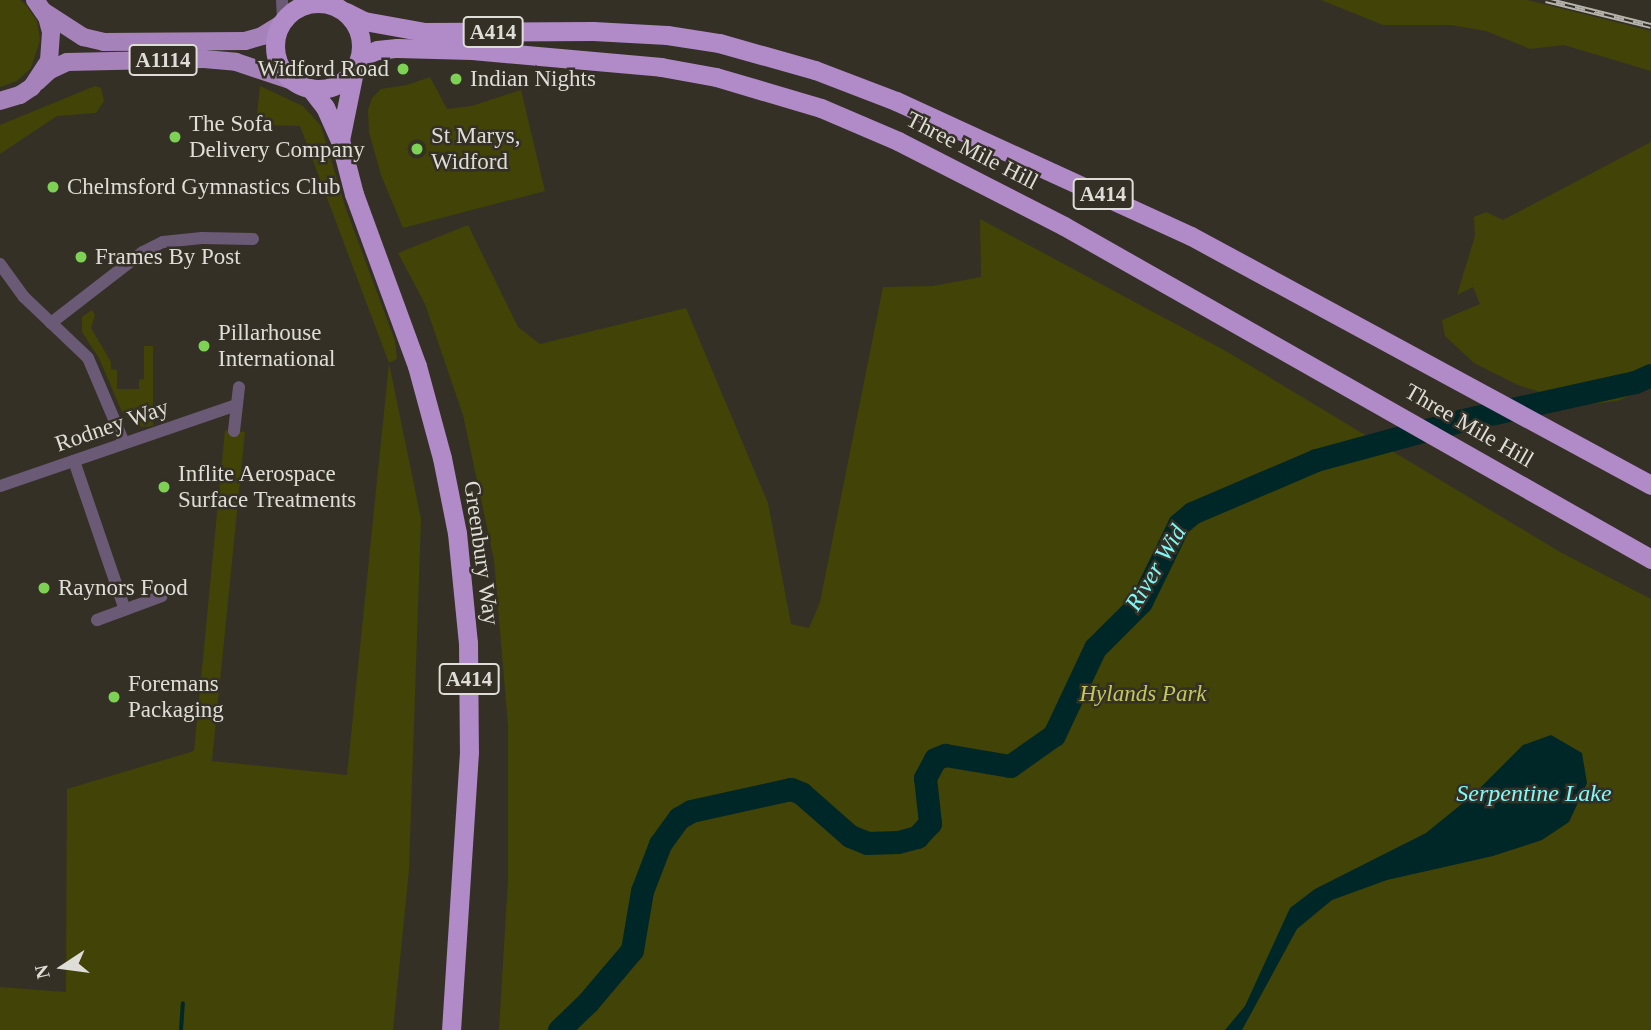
<!DOCTYPE html>
<html>
<head>
<meta charset="utf-8">
<style>
	body { margin:0 }
	#map { position:relative; width:1651px; height:1030px; overflow:hidden; background:#343026; font-family:"Times New Roman",serif }
	div>[style] { position:absolute }
	.green>* { inset:0; background:#424306 }
	.water>* { inset:0; background:#002728 }
	.stream>* { height:3.5px; margin:-1.75px; padding:0 1.75px; transform-origin:1.75px; border-radius:1.75px; background:#002728 }
	.river>* { height:23px; margin:-11.5px; padding:0 11.5px; transform-origin:11.5px; border-radius:11.5px; background:#002728 }
	.minor>* { height:12px; margin:-6px; padding:0 6px; transform-origin:6px; border-radius:6px; background:#6b5a76 }
	.primary>* { height:18px; margin:-9px; padding:0 9px; transform-origin:9px; border-radius:9px; background:#a682ba }
	.trunk>* { height:19px; margin:-9.5px; padding:0 9.5px; transform-origin:9.5px; border-radius:9.5px; background:#b18ac8 }
	.trunk>.ring { margin:-9.5px; padding:0; box-sizing:content-box; background:none; border:19px solid #b18ac8; border-radius:50% }
	.rail>* { height:6px; margin-top:-3px; transform-origin:0; background:repeating-linear-gradient(90deg,#343026 0 10px,#b6b4ad 0 20px); box-sizing:border-box; border-block:2px solid #b6b4ad }
	.dots>* { width:19px; height:19px; translate:-50% -50%; box-sizing:border-box; border:4px solid #343026; border-radius:50% }
	span { translate:-50% -50%; white-space:nowrap; text-align:center; line-height:1.15; -webkit-text-stroke:5px #343026; paint-order:stroke }
	.shield-label span { padding:2px 5px; background:#343026; border:2px solid; border-radius:5px; -webkit-text-stroke-width:0 }
	.shield-label { font-size:21px; color:#dfddd7; font-weight:700 }
	.poi-label { font-size:23px; color:#dfddd7 }
	.right { translate:-100% -50%; text-align:right }
	.left { translate:0 -50%; text-align:left }
	.street-label { font-size:23px; color:#dfddd7 }
	.park-label { font-size:23px; color:#c3c856; font-style:italic }
	.water-label { font-size:24px; color:#7ff9fb; font-style:italic }
	.north { position:absolute; left:28px; top:932px; width:70px; height:70px; -webkit-text-stroke:5px #343026; paint-order:stroke; rotate:257deg; font-size:19px; font-weight:700; line-height:28px; text-align:center; color:#dfddd7 }
	.north::after { content:''; display:block; margin:auto; width:24px; height:32px; background:#dfddd7; clip-path:polygon(50% 0,100% 100%,50% 72%,0 100%) }
</style>
</head>
<body>
<div id="map">
	<div class="green">
		<div style="clip-path:polygon(0 0,20px 0,26px 5px,37px 21px,40px 40px,31px 68px,17px 81px,0 87px)"></div>
		<div style="clip-path:polygon(1321px 0,1527px 0,1651px 31px,1651px 71px,1564px 45px,1530px 49px,1486px 31px,1451px 25px,1383px 25px)"></div>
		<div style="clip-path:polygon(430px 77px,447px 109px,472px 106px,521px 90px,545px 191px,403px 228px,381px 175px,369px 132px,368px 110px,372px 98px,381px 89px,407px 85px)"></div>
		<div style="clip-path:polygon(95px 86px,101px 88px,104px 101px,96px 113px,57px 116px,0 154px,0 125px)"></div>
		<div style="clip-path:polygon(260px 86px,303px 106px,321px 126px,346px 209px,395px 341px,397px 359px,389px 363px,421px 519px,409px 870px,393px 1030px,0 1030px,0 987px,66px 992px,67px 789px,194px 751px,225px 430px,245px 432px,212px 761px,347px 775px,389px 363px,300px 126px,256px 125px)"></div>
		<div style="clip-path:polygon(1651px 142px,1651px 387px,1617px 401px,1582px 405px,1518px 385px,1474px 363px,1445px 336px,1442px 320px,1480px 304px,1473px 287px,1457px 295px,1475px 236px,1474px 217px,1486px 212px,1503px 220px)"></div>
		<div style="clip-path:polygon(980px 219px,1224px 350px,1560px 552px,1651px 599px,1651px 1030px,499px 1030px,508px 879px,508px 726px,494px 560px,463px 415px,425px 304px,398px 253px,468px 225px,518px 327px,540px 344px,686px 308px,768px 503px,791px 624px,809px 628px,820px 602px,883px 287px,933px 286px,981px 277px)"></div>
		<div style="clip-path:polygon(92px 310px,95px 315px,91px 328px,111px 362px,111px 369px,117px 370px,117px 389px,139px 389px,139px 380px,144px 379px,144px 346px,153px 346px,153px 426px,137px 427px,122px 412px,99px 358px,82px 332px,82px 317px)"></div>
	</div>
	<div class="water">
		<div style="clip-path:polygon(1551px 735px,1582px 753px,1587px 783px,1569px 822px,1542px 840px,1493px 856px,1387px 880px,1332px 900px,1297px 929px,1242px 1030px,1225px 1030px,1245px 1006px,1290px 908px,1315px 889px,1426px 833px,1474px 794px,1523px 745px)"></div>
	</div>
	<div class="stream">
		<div style="left:181px;top:1030px;width:26px;rotate:-86deg"></div>
	</div>
	<div class="river">
		<div style="left:559px;top:1030px;width:40px;rotate:-44deg"></div>
		<div style="left:588px;top:1002px;width:68px;rotate:-49.8deg"></div>
		<div style="left:632px;top:950px;width:60px;rotate:-80.4deg"></div>
		<div style="left:642px;top:891px;width:50px;rotate:-69deg"></div>
		<div style="left:660px;top:844px;width:32px;rotate:-54deg"></div>
		<div style="left:679px;top:818px;width:14px;rotate:-30deg"></div>
		<div style="left:691px;top:811px;width:102px;rotate:-12.4deg"></div>
		<div style="left:791px;top:789px;width:11px;rotate:22deg"></div>
		<div style="left:801px;top:793px;width:65px;rotate:41.3deg"></div>
		<div style="left:850px;top:836px;width:18px;rotate:22deg"></div>
		<div style="left:867px;top:843px;width:31px;rotate:-2deg"></div>
		<div style="left:898px;top:842px;width:20px;rotate:-15deg"></div>
		<div style="left:917px;top:837px;width:19px;rotate:-47deg"></div>
		<div style="left:930px;top:823px;width:45px;rotate:-96.3deg"></div>
		<div style="left:925px;top:778px;width:21px;rotate:-62deg"></div>
		<div style="left:935px;top:759px;width:11px;rotate:-22deg"></div>
		<div style="left:945px;top:755px;width:66px;rotate:9.6deg"></div>
		<div style="left:1010px;top:766px;width:54px;rotate:-35.2deg"></div>
		<div style="left:1054px;top:735px;width:96px;rotate:-64.8deg"></div>
		<div style="left:1095px;top:648px;width:65px;rotate:-45deg"></div>
		<div style="left:1141px;top:602px;width:87px;rotate:-64deg"></div>
		<div style="left:1179px;top:524px;width:17px;rotate:-40deg"></div>
		<div style="left:1192px;top:513px;width:135px;rotate:-23.1deg"></div>
		<div style="left:1316px;top:460px;width:152px;rotate:-15.2deg"></div>
		<div style="left:1463px;top:420px;width:176px;rotate:-12.5deg"></div>
		<div style="left:1635px;top:382px;width:17px;rotate:-24deg"></div>
	</div>
	<div class="minor">
		<div style="left:282px;top:0;width:21px;rotate:87deg"></div>
		<div style="left:0;top:264px;width:41px;rotate:54deg"></div>
		<div style="left:24px;top:297px;width:88px;rotate:43.6deg"></div>
		<div style="left:88px;top:358px;width:92px;rotate:67deg"></div>
		<div style="left:51px;top:323px;width:116px;rotate:-37.7deg"></div>
		<div style="left:143px;top:252px;width:22px;rotate:-27deg"></div>
		<div style="left:163px;top:242px;width:39px;rotate:-6deg"></div>
		<div style="left:202px;top:238px;width:51px;rotate:1.1deg"></div>
		<div style="left:234px;top:431px;width:44px;rotate:-83.5deg"></div>
		<div style="left:74px;top:461px;width:157px;rotate:71.1deg"></div>
		<div style="left:0;top:486px;width:250px;rotate:-18.9deg"></div>
		<div style="left:97px;top:620px;width:69px;rotate:-20.3deg"></div>
	</div>
	<div class="primary">
		<div style="left:43px;top:11px;width:48px;rotate:33deg"></div>
		<div style="left:83px;top:37px;width:22px;rotate:13deg"></div>
		<div style="left:104px;top:42px;width:141px;rotate:-0.4deg"></div>
		<div style="left:245px;top:41px;width:18px;rotate:-16deg"></div>
		<div style="left:262px;top:36px;width:22px;rotate:-32deg"></div>
		<div style="left:37px;top:82px;width:18px;rotate:-43deg"></div>
		<div style="left:50px;top:70px;width:19px;rotate:-25deg"></div>
		<div style="left:67px;top:62px;width:137px;rotate:-1.3deg"></div>
		<div style="left:204px;top:59px;width:32px;rotate:5deg"></div>
		<div style="left:236px;top:62px;width:60px;rotate:18.4deg"></div>
		<div style="left:0;top:101px;width:21px;rotate:-17deg"></div>
		<div style="left:20px;top:95px;width:14px;rotate:-34deg"></div>
		<div style="left:32px;top:87px;width:31px;rotate:-57deg"></div>
		<div style="left:49px;top:61px;width:29px;rotate:-86deg"></div>
		<div style="left:51px;top:32px;width:16px;rotate:-105deg"></div>
		<div style="left:47px;top:17px;width:21px;rotate:-125deg"></div>
	</div>
	<div class="trunk">
		<div class="ring" style="left:275px;top:3px;width:67px;height:67px"></div>
		<div style="left:346px;top:12px;width:20px;rotate:27deg"></div>
		<div style="left:364px;top:21px;width:62px;rotate:10.2deg"></div>
		<div style="left:425px;top:32px;width:168px;rotate:-0.3deg"></div>
		<div style="left:593px;top:31px;width:74px;rotate:3.1deg"></div>
		<div style="left:667px;top:35px;width:53px;rotate:8.7deg"></div>
		<div style="left:719px;top:43px;width:100px;rotate:15.7deg"></div>
		<div style="left:815px;top:70px;width:87px;rotate:20.9deg"></div>
		<div style="left:896px;top:101px;width:324px;rotate:24.6deg"></div>
		<div style="left:1191px;top:236px;width:523px;rotate:28.43deg"></div>
		<div style="left:360px;top:57px;width:18px;rotate:-22deg"></div>
		<div style="left:377px;top:50px;width:20px;rotate:-6deg"></div>
		<div style="left:397px;top:48px;width:75px;rotate:1.5deg"></div>
		<div style="left:472px;top:50px;width:190px;rotate:5.1deg"></div>
		<div style="left:661px;top:67px;width:56px;rotate:10.3deg"></div>
		<div style="left:716px;top:77px;width:109px;rotate:16.4deg"></div>
		<div style="left:821px;top:108px;width:84px;rotate:23.2deg"></div>
		<div style="left:898px;top:141px;width:186px;rotate:27.1deg"></div>
		<div style="left:1064px;top:226px;width:675px;rotate:29.57deg"></div>
		<div style="left:310px;top:88px;width:24px;rotate:52deg"></div>
		<div style="left:325px;top:107px;width:36px;rotate:66deg"></div>
		<div style="left:340px;top:140px;width:56px;rotate:75.5deg"></div>
		<div style="left:354px;top:194px;width:183px;rotate:69.9deg"></div>
		<div style="left:417px;top:366px;width:95px;rotate:74.8deg"></div>
		<div style="left:442px;top:458px;width:76px;rotate:78.7deg"></div>
		<div style="left:457px;top:533px;width:111px;rotate:84.3deg"></div>
		<div style="left:468px;top:643px;width:109px;rotate:89.5deg"></div>
		<div style="left:469px;top:752px;width:279px;rotate:93.7deg"></div>
		<div style="left:340px;top:140px;width:70px;rotate:-78.5deg"></div>
	</div>
	<div class="rail">
		<div style="left:1546px;top:0;width:108px;rotate:13.9deg"></div>
	</div>
	<div class="dots">
		<div style="left:403px;top:69px;background:#7dd154"></div>
		<div style="left:456px;top:79px;background:#7dd154"></div>
		<div style="left:175px;top:137px;background:#7dd154"></div>
		<div style="left:417px;top:149px;background:#7dd154"></div>
		<div style="left:53px;top:187px;background:#7dd154"></div>
		<div style="left:81px;top:257px;background:#7dd154"></div>
		<div style="left:204px;top:346px;background:#7dd154"></div>
		<div style="left:164px;top:487px;background:#7dd154"></div>
		<div style="left:44px;top:588px;background:#7dd154"></div>
		<div style="left:114px;top:697px;background:#7dd154"></div>
	</div>
	<div class="shield-label">
		<span style="left:493px;top:32px">A414</span>
		<span style="left:163px;top:60px">A1114</span>
		<span style="left:1103px;top:194px">A414</span>
		<span style="left:469px;top:679px">A414</span>
	</div>
	<div class="poi-label">
		<span class="right" style="left:389px;top:69px">Widford Road</span>
		<span class="left" style="left:470px;top:79px">Indian Nights</span>
		<span class="left" style="left:189px;top:137px">The Sofa<br>Delivery Company</span>
		<span class="left" style="left:431px;top:149px">St Marys,<br>Widford</span>
		<span class="left" style="left:67px;top:187px">Chelmsford Gymnastics Club</span>
		<span class="left" style="left:95px;top:257px">Frames By Post</span>
		<span class="left" style="left:218px;top:346px">Pillarhouse<br>International</span>
		<span class="left" style="left:178px;top:487px">Inflite Aerospace<br>Surface Treatments</span>
		<span class="left" style="left:58px;top:588px">Raynors Food</span>
		<span class="left" style="left:128px;top:697px">Foremans<br>Packaging</span>
	</div>
	<div class="street-label">
		<span style="left:972px;top:151px;rotate:27deg">Three Mile Hill</span>
		<span style="left:112px;top:426px;rotate:-19deg">Rodney Way</span>
		<span style="left:1469px;top:426px;rotate:30deg">Three Mile Hill</span>
		<span style="left:481px;top:553px;rotate:82deg">Greenbury Way</span>
	</div>
	<div class="park-label">
		<span style="left:1143px;top:694px">Hylands Park</span>
	</div>
	<div class="water-label">
		<span style="left:1156px;top:568px;rotate:-59deg">River Wid</span>
		<span style="left:1534px;top:794px">Serpentine Lake</span>
	</div>
	<div class="north">N</div>
</div>
</body>
</html>
